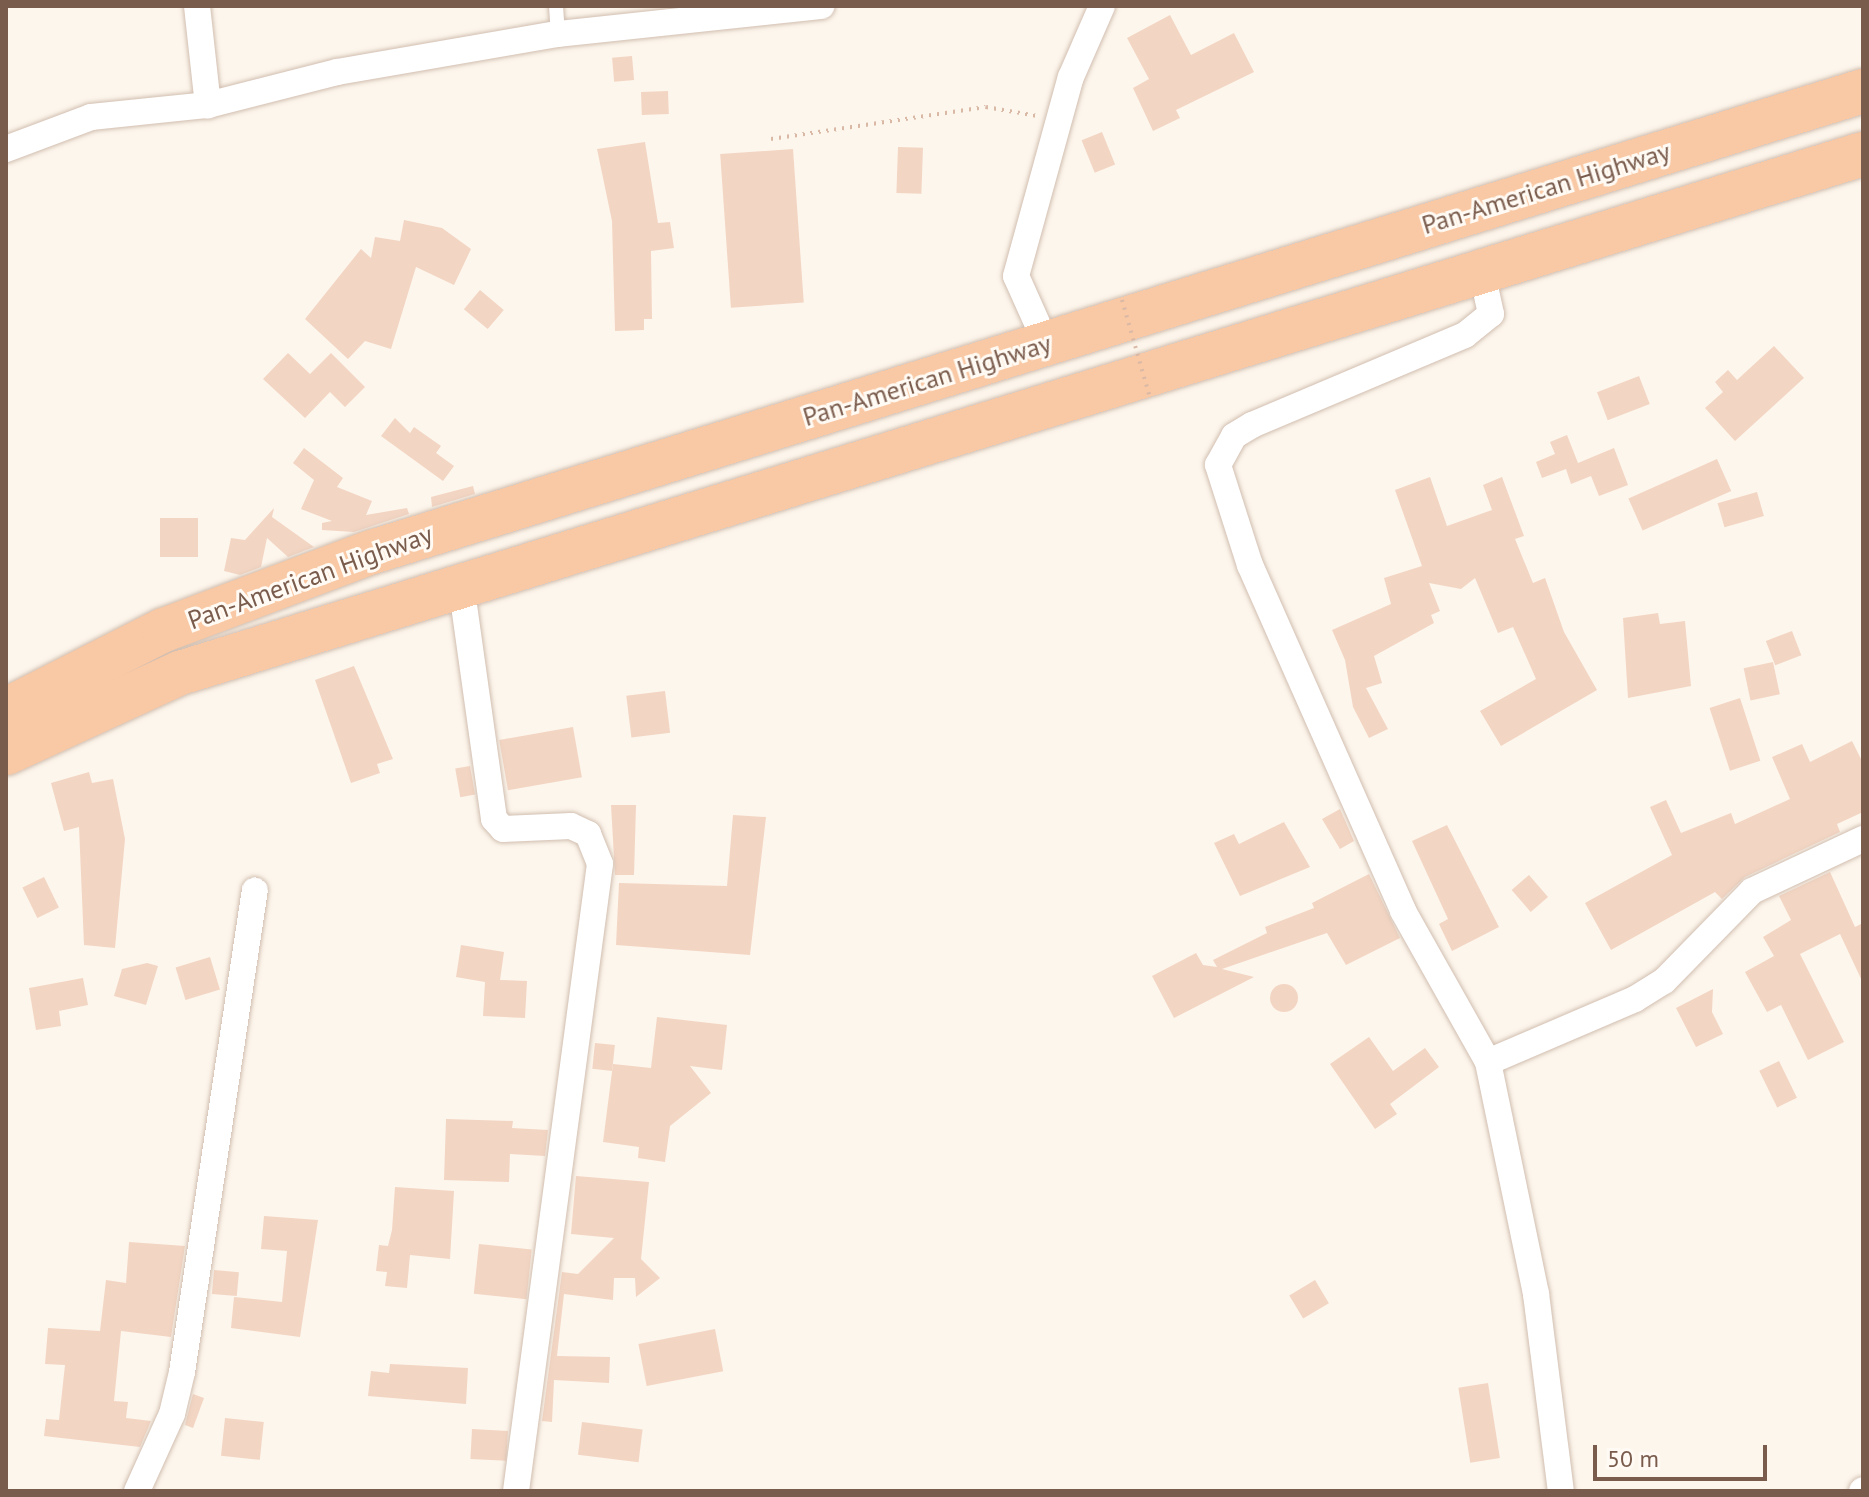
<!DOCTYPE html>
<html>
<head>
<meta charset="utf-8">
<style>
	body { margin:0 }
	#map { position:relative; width:1869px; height:1497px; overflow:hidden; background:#fdf6ec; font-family:"PT Sans",sans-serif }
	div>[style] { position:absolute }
	.building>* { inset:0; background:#f3d5c3; transform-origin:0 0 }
	.round { border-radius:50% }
	.path>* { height:4px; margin-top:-2px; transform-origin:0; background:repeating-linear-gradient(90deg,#d9b8a5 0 2px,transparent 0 8px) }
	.roads { filter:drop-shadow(0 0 2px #d1beb0) drop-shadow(0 0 2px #d1beb0) }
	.service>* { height:14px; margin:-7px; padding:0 7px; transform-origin:7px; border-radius:7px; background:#fff }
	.minor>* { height:26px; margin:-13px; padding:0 13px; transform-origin:13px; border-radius:13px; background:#fff }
	.trunk>* { height:44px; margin:-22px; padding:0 22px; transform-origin:22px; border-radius:22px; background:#f9c8a4 }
	.path-bridge>* { height:4px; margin-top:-2px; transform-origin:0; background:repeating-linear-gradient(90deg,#d9b8a5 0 2px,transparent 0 8px) }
	span { translate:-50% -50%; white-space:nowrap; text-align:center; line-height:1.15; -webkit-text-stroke:6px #fffaf3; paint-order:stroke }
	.street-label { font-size:26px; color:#7a5c4d }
	.frame { position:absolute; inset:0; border:8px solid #7a5c4d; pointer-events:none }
	.scale { position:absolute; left:1593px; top:1445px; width:174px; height:36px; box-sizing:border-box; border:4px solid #7a5c4d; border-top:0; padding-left:10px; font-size:24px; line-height:28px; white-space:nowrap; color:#7a5c4d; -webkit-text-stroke:6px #fffaf3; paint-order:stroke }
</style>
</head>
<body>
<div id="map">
	<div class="building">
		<div style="clip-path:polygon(1170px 15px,1191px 55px,1234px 33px,1254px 72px,1176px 110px,1180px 118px,1153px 131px,1133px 88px,1149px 79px,1127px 38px)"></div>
		<div style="left:632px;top:56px;width:24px;height:20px;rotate:85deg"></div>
		<div style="left:668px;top:91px;width:23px;height:27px;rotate:88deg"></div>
		<div style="left:1102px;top:132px;width:35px;height:22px;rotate:68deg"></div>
		<div style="clip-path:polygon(645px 142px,658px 223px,670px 222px,674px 248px,651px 251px,652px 319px,644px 319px,644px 330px,615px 331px,612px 221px,597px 149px)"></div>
		<div style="left:898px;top:147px;width:25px;height:46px;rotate:2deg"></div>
		<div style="left:793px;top:149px;width:154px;height:73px;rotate:86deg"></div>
		<div style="clip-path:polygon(404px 220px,442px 228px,471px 249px,454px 285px,416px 267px,391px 349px,365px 341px,348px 359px,305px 319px,361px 249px,371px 258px,375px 237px,400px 241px)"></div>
		<div style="left:480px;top:290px;width:31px;height:25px;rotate:40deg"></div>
		<div style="clip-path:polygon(1774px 346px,1804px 378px,1735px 441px,1705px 408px,1723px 392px,1715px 382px,1728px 370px,1737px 380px)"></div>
		<div style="clip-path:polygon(288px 353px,310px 374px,331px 353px,365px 387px,345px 407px,330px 392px,305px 418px,263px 379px)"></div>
		<div style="left:1639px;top:376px;width:30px;height:45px;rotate:69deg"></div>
		<div style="clip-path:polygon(395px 418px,410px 433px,414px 427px,441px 446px,436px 453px,454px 466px,443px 481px,381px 436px)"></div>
		<div style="clip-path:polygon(1567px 435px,1578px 463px,1614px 448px,1628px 485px,1599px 496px,1591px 476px,1571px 484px,1566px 469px,1542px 478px,1536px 462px,1555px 454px,1550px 442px)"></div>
		<div style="clip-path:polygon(304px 448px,343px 478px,337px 487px,372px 501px,366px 515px,407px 508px,409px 514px,354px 532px,322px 530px,322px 523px,332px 521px,301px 509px,314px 480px,293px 463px)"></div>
		<div style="left:1717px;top:459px;width:35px;height:97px;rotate:66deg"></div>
		<div style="clip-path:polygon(1430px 477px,1447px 526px,1492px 510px,1483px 485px,1502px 477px,1524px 536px,1515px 539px,1533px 583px,1545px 578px,1564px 632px,1597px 690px,1501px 746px,1480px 711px,1536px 679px,1513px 627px,1498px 633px,1475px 578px,1461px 589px,1429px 583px,1440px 611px,1431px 615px,1434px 623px,1374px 656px,1382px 683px,1366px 688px,1388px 729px,1369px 738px,1353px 707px,1345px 660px,1332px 630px,1391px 604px,1384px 578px,1422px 566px,1395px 490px)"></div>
		<div style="clip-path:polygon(473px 486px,475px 494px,432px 507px,431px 497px)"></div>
		<div style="left:1757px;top:492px;width:25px;height:41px;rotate:74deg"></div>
		<div style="clip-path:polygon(274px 508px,272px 517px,314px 547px,288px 557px,267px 538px,261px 567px,240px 575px,224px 571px,231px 538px,245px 540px)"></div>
		<div style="left:198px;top:518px;width:39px;height:38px;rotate:90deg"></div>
		<div style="clip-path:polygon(1658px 613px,1660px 624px,1685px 621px,1691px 686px,1628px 698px,1623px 618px)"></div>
		<div style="left:1792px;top:631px;width:26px;height:28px;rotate:69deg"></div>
		<div style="left:1773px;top:662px;width:33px;height:30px;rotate:78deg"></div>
		<div style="clip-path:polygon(354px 666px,393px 759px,377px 764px,380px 773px,351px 783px,315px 680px)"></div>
		<div style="left:665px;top:691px;width:42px;height:39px;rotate:83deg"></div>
		<div style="left:1740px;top:698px;width:66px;height:32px;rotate:72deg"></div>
		<div style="left:573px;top:727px;width:51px;height:75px;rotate:80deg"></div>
		<div style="clip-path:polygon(1852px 741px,1863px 763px,1863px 812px,1837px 824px,1840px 832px,1745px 877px,1722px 899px,1715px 892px,1611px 950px,1585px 903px,1672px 855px,1650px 807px,1666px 800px,1681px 833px,1731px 813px,1735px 824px,1790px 799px,1772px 757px,1802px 744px,1810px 762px)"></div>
		<div style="left:470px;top:766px;width:29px;height:15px;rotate:80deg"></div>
		<div style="clip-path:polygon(89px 772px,92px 783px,113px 779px,125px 839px,115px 948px,84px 945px,79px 827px,64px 831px,51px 783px)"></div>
		<div style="clip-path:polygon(611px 805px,636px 805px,634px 875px,615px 875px)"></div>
		<div style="clip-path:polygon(1340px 809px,1354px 841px,1340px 849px,1322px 819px)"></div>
		<div style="clip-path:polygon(733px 815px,766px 817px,750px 955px,616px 945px,619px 883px,727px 886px)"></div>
		<div style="clip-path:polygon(1284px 822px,1310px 867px,1240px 896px,1214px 843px,1234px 834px,1239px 844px)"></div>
		<div style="clip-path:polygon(1447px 825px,1499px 927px,1452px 951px,1439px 924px,1448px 919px,1412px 841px)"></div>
		<div style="clip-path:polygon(1830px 872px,1855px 927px,1845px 932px,1863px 923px,1863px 983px,1840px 934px,1800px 954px,1844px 1042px,1808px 1060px,1781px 1005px,1767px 1012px,1745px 972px,1774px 956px,1763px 937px,1791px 920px,1779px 896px)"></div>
		<div style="clip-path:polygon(1369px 874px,1400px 938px,1346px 965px,1327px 933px,1222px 969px,1254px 977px,1174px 1018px,1152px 976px,1196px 953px,1203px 965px,1217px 967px,1213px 960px,1267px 933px,1265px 927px,1314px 908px,1312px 903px)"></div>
		<div style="left:1529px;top:875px;width:29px;height:23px;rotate:49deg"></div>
		<div style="left:44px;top:877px;width:34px;height:24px;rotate:64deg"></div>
		<div style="clip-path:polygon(461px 945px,504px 952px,500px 980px,527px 981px,525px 1018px,483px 1016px,485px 982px,456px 977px)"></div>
		<div style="left:210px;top:957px;width:34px;height:36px;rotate:73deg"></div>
		<div style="clip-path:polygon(147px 963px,158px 966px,146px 1005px,114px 996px,122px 969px)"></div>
		<div style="clip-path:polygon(83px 978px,88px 1005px,59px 1011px,61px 1026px,36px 1030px,29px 988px)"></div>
		<div class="round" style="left:1270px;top:984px;width:28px;height:28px"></div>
		<div style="clip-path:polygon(1713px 989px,1712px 1012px,1723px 1034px,1696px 1047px,1676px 1008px)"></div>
		<div style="clip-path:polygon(657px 1017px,727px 1025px,722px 1070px,690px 1066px,711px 1093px,670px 1126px,665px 1162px,638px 1158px,639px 1147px,603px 1142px,613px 1064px,651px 1068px)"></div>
		<div style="clip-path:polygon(1369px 1037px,1393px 1071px,1425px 1048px,1439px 1067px,1390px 1104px,1397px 1114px,1375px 1129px,1330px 1064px)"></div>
		<div style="left:595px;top:1043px;width:20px;height:26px;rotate:6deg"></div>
		<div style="left:1779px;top:1061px;width:41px;height:22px;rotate:64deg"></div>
		<div style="clip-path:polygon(446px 1119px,513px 1121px,512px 1128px,548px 1130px,545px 1156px,510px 1154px,509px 1182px,444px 1180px)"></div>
		<div style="clip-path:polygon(576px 1176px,649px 1182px,641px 1259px,660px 1278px,636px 1297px,635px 1278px,614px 1278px,613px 1300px,564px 1294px,557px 1356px,610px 1357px,609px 1383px,554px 1380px,552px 1422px,542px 1421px,562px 1272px,578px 1274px,614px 1238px,571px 1234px)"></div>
		<div style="clip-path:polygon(395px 1187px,454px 1191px,450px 1259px,410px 1255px,407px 1288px,385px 1286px,387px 1272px,376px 1271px,379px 1245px,388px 1246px,392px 1230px)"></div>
		<div style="clip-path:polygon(264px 1216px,318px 1220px,300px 1337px,231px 1328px,234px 1297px,282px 1302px,287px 1251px,261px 1249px)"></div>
		<div style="clip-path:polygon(129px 1242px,185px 1246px,171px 1337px,121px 1331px,114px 1401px,128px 1402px,126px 1418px,151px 1421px,140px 1447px,44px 1436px,46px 1419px,59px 1420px,65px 1365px,45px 1364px,48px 1328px,100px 1331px,106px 1280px,126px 1283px)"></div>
		<div style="left:479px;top:1244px;width:53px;height:50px;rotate:6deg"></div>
		<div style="left:214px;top:1270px;width:25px;height:24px;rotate:5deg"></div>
		<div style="left:1315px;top:1280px;width:27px;height:30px;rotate:59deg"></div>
		<div style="left:715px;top:1329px;width:43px;height:78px;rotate:79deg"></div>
		<div style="clip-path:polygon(390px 1364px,468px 1368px,466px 1404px,368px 1396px,371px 1371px,389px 1373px)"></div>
		<div style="left:1488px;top:1383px;width:76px;height:30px;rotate:81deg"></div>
		<div style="clip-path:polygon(193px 1394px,204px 1398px,193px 1428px,185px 1425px)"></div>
		<div style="left:225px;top:1418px;width:39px;height:38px;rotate:6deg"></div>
		<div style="left:582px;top:1422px;width:61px;height:33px;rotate:7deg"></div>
		<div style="left:472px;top:1429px;width:36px;height:30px;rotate:3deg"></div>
	</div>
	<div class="path">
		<div style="left:771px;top:139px;width:217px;rotate:-8.5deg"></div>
		<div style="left:986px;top:107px;width:52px;rotate:10deg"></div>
	</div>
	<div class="roads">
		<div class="service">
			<div style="left:556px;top:6px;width:28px;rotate:86deg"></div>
		</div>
		<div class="minor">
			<div style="left:197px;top:6px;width:100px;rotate:83.7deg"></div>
			<div style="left:6px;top:149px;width:91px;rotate:-20.6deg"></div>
			<div style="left:91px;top:117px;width:118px;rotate:-5.9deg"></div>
			<div style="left:208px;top:105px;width:133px;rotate:-14.3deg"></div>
			<div style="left:337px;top:72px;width:224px;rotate:-9.8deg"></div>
			<div style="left:558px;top:34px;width:265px;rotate:-6.1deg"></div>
			<div style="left:1482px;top:273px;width:42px;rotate:77.6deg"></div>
			<div style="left:1491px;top:314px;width:33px;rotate:141deg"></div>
			<div style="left:1465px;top:335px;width:231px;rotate:157.1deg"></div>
			<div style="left:1252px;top:425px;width:21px;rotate:149deg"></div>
			<div style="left:1234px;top:436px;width:33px;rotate:119deg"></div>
			<div style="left:1218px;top:465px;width:105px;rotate:72.3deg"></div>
			<div style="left:1250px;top:565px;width:378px;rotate:66.1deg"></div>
			<div style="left:1403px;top:911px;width:173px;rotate:60.6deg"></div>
			<div style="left:1488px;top:1062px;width:237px;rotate:78.3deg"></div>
			<div style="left:1536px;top:1294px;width:199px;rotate:82.8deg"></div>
			<div style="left:1046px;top:343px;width:73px;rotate:-114.1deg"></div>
			<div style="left:1016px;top:276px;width:206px;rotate:-74.6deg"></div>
			<div style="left:1071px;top:77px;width:77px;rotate:-66.4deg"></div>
			<div style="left:461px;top:584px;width:237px;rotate:82deg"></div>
			<div style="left:494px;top:819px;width:13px;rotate:48deg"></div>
			<div style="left:503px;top:829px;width:68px;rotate:-2.5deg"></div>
			<div style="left:571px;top:826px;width:19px;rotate:25deg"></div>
			<div style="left:588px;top:834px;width:32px;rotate:68deg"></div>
			<div style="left:600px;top:864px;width:633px;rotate:97.63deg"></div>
			<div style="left:1488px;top:1062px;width:160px;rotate:-23.2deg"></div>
			<div style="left:1635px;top:999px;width:34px;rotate:-32deg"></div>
			<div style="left:1664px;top:981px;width:126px;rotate:-45.6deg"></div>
			<div style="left:1752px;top:891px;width:123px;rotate:-25.1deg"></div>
			<div style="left:137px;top:1491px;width:85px;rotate:-65.6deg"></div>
			<div style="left:172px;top:1414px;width:43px;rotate:-76.6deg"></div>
			<div style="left:182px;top:1372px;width:487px;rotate:-81.4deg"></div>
			<div style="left:1862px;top:1491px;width:1px;rotate:-45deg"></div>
		</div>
		<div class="trunk">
			<div style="left:6px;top:710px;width:177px;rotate:-26.9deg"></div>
			<div style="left:164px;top:630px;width:222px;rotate:-20.6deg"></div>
			<div style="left:372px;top:552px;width:1561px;rotate:-17.18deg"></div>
			<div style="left:6px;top:753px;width:192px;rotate:-24.7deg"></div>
			<div style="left:180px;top:673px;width:1761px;rotate:-17.14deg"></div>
		</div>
	</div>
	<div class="path-bridge">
		<div style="left:1122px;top:300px;width:98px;rotate:74deg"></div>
	</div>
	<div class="street-label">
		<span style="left:1546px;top:188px;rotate:-17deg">Pan-American Highway</span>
		<span style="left:927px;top:380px;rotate:-17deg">Pan-American Highway</span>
		<span style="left:310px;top:577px;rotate:-20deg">Pan-American Highway</span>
	</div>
	<div class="frame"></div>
	<div class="scale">50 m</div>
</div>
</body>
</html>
